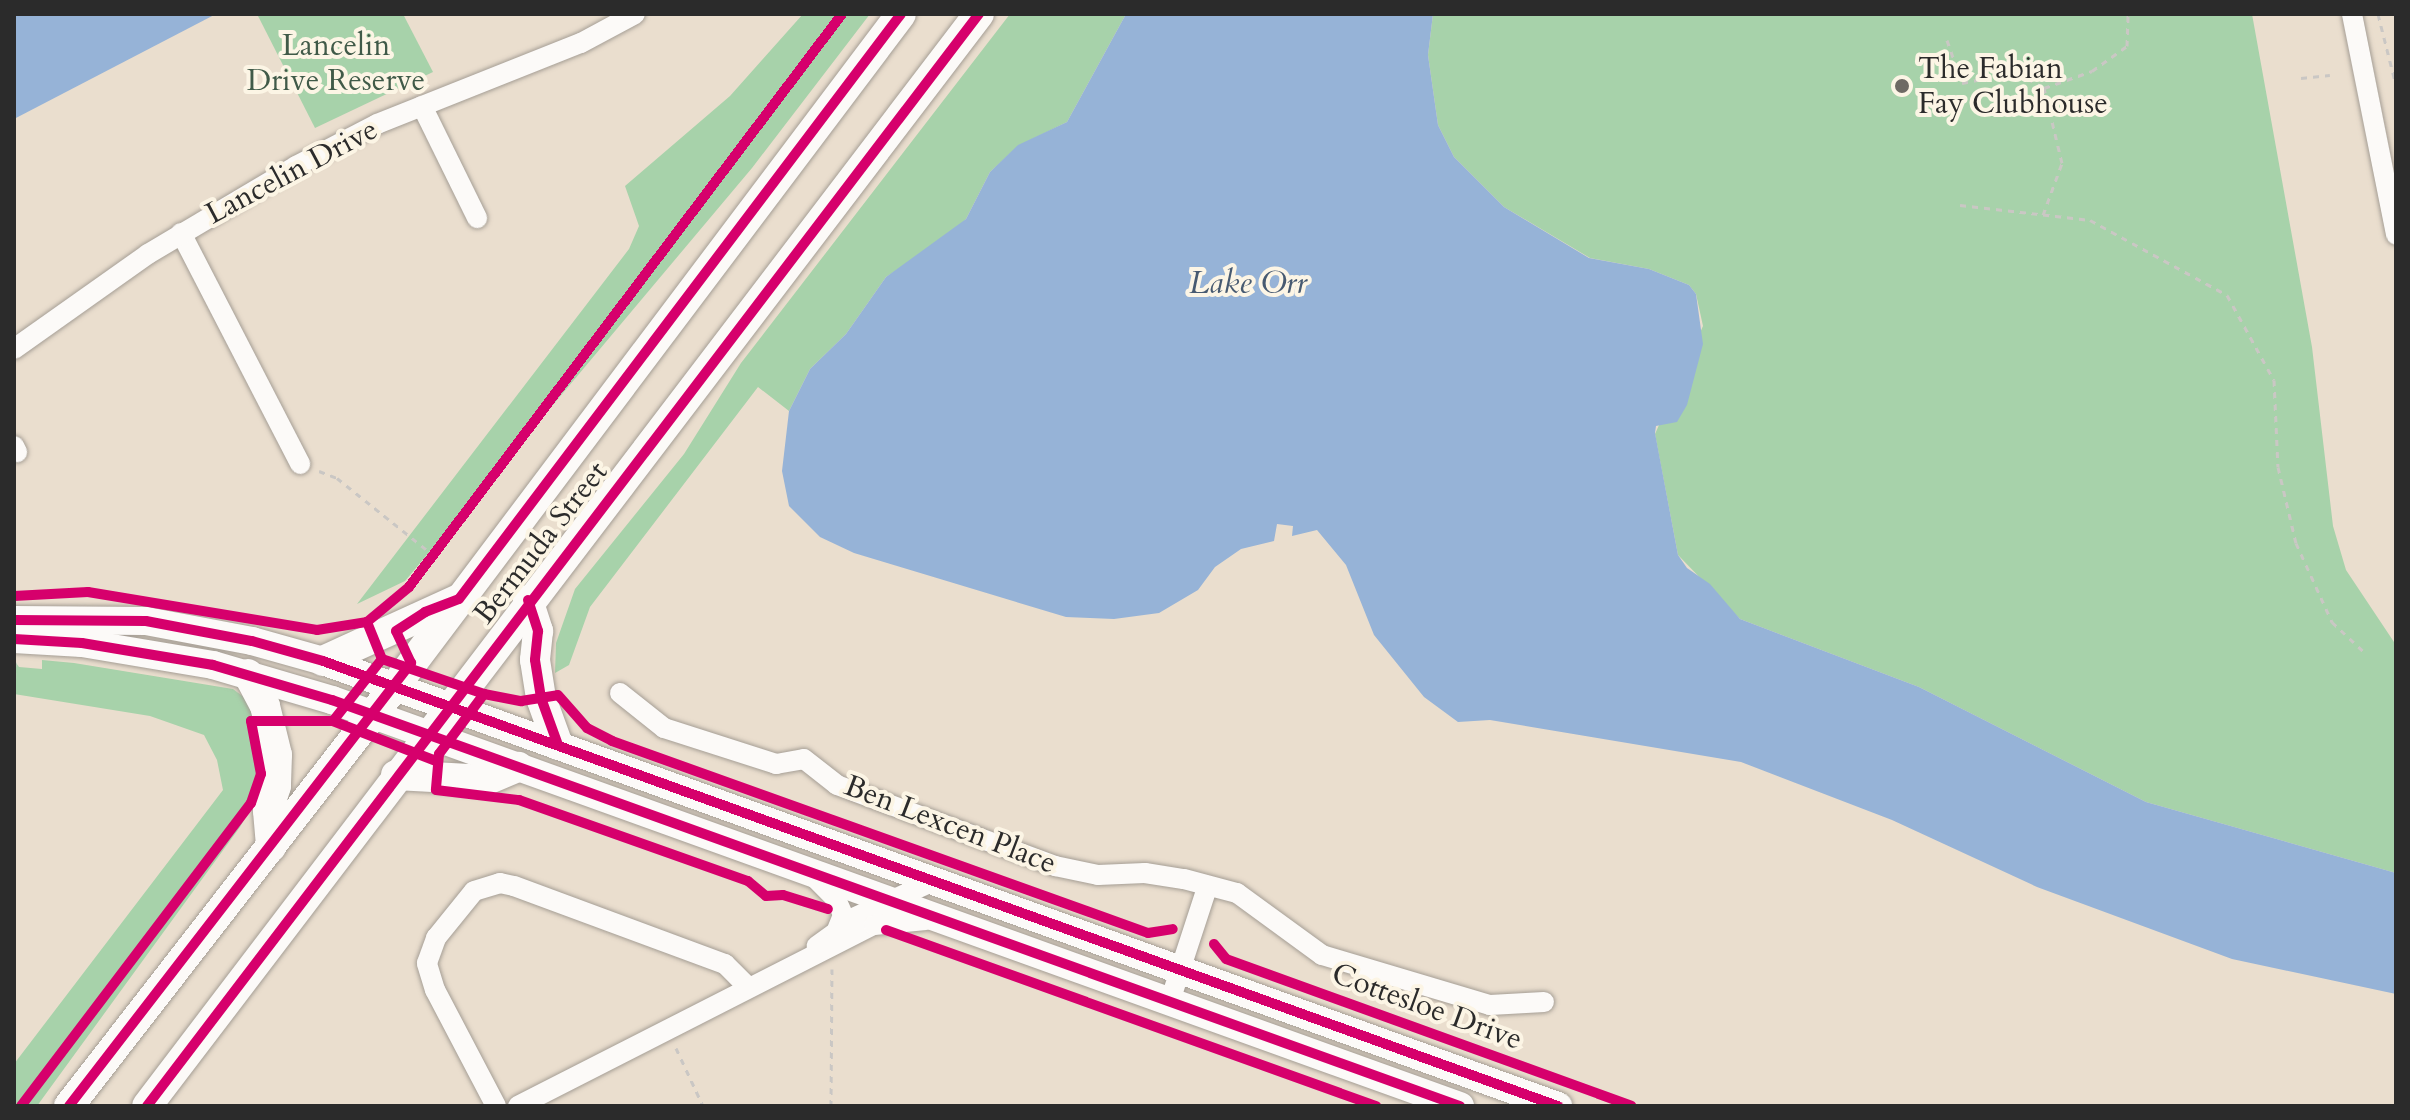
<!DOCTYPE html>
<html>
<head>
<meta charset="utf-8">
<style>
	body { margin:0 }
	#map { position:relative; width:2410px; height:1120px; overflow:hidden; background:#eadece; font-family:Cardo,serif }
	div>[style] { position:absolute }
	.green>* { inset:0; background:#a7d2aa }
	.water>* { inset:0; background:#96b3d7 }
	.path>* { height:3px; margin-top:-1.5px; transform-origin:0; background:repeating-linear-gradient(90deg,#cac7c4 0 6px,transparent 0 12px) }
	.roads { filter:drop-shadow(0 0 2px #a59e95) drop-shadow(0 0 2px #a59e95) }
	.street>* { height:20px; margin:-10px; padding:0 10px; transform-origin:10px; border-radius:10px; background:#fcfaf8 }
	.secondary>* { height:28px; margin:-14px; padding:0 14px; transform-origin:14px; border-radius:14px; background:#fcfaf8 }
	.primary>* { height:30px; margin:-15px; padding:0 15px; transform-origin:15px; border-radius:15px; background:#fcfaf8 }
	.cycleway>* { height:10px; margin:-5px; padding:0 5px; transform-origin:5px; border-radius:5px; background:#d6006c }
	.dots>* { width:22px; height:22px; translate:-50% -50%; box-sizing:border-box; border:4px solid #fcf5e5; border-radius:50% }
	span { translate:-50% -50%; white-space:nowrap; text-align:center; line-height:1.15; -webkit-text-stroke:8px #fcf5e5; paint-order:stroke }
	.park-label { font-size:30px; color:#405a48 }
	.poi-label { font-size:30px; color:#2b2b2b }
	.left { translate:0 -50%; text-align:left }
	.street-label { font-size:30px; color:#2b2b2b }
	.water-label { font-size:32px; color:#475a71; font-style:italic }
	.frame { position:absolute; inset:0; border:16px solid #2b2b2b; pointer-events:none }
</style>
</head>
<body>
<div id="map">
	<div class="green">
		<div style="clip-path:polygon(257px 14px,403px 14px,433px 72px,315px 128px)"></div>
		<div style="clip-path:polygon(803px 14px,870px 14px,752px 168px,405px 581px,357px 604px,629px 249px,639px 226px,625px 186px,730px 96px)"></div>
		<div style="clip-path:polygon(1010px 14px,1126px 14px,1067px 122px,1018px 146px,990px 172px,966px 219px,947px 237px,886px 277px,846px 334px,810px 369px,789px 411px,758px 387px,590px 607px,569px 665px,555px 673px,556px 643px,575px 589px,684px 454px,741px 363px)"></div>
		<div style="clip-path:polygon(1433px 14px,2252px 14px,2312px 347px,2333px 526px,2346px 570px,2396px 645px,2396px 873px,2146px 802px,1919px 687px,1740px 619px,1678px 555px,1655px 434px,1703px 326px,1696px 294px,1689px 285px,1649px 269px,1590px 258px,1504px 207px,1454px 157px,1438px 125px,1428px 55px)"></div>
		<div style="clip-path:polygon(14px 660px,19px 667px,42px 669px,42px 660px,74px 663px,233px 689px,249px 701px,266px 759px,259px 794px,240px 827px,37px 1106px,14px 1106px,14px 1064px,223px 790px,217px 760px,204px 735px,150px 716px,14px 694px)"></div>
	</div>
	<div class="water">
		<div style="clip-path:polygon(14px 14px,216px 14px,14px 119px)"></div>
		<div style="clip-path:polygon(1126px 14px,1433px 14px,1428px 55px,1438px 125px,1454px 157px,1504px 207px,1589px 258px,1649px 269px,1689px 285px,1696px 294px,1703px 344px,1687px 405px,1677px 422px,1656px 426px,1655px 433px,1678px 555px,1687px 568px,1710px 584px,1740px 619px,1919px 687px,2146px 802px,2396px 873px,2396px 994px,2232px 959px,2037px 887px,1892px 820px,1741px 762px,1490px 720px,1458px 722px,1424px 697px,1374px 635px,1346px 565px,1317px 530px,1292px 536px,1293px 526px,1277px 524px,1274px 541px,1241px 549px,1215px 567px,1198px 590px,1159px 613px,1114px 619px,1066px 617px,854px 553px,820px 537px,789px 506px,782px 471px,789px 411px,810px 369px,846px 334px,886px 277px,966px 219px,990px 172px,1018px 145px,1067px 122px)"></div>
	</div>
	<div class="path">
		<div style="left:2378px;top:14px;width:73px;rotate:75.8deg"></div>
		<div style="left:1947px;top:40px;width:46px;rotate:70.8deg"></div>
		<div style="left:1962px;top:83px;width:56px;rotate:-11.3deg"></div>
		<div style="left:2017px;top:72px;width:31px;rotate:31deg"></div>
		<div style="left:2301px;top:78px;width:29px;rotate:-6deg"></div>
		<div style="left:1960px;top:205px;width:131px;rotate:6.6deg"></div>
		<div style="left:2090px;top:220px;width:156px;rotate:28.7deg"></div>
		<div style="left:2227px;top:295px;width:97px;rotate:61.1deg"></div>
		<div style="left:2274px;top:380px;width:87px;rotate:87.4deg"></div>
		<div style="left:2278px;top:467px;width:78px;rotate:76.7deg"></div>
		<div style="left:2296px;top:543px;width:87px;rotate:65.5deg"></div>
		<div style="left:2332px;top:622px;width:42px;rotate:43.1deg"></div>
		<div style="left:2043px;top:215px;width:55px;rotate:-69.9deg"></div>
		<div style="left:2062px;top:163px;width:77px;rotate:-103.5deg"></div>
		<div style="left:2044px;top:88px;width:51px;rotate:-19.5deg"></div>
		<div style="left:2092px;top:71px;width:43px;rotate:-35.5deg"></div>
		<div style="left:2127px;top:46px;width:32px;rotate:-88deg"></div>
		<div style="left:319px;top:471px;width:19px;rotate:21deg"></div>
		<div style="left:337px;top:478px;width:123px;rotate:38.7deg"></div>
		<div style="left:14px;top:702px;width:40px;rotate:-88.6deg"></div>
		<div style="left:676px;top:1048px;width:64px;rotate:65deg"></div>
		<div style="left:831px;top:1106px;width:137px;rotate:-89.6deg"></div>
	</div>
	<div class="roads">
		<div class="street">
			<div style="left:2352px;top:14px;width:225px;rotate:78.7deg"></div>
			<div style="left:422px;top:106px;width:125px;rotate:63.8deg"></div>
			<div style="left:181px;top:233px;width:260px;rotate:62.7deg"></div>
			<div style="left:14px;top:349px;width:164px;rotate:-35.3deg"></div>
			<div style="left:148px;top:254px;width:172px;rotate:-30.7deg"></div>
			<div style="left:296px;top:166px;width:91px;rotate:-27.4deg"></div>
			<div style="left:377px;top:124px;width:219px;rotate:-21.7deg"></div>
			<div style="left:581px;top:43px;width:61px;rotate:-28.2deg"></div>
			<div style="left:14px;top:446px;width:7px;rotate:63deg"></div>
			<div style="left:620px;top:693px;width:56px;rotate:38.5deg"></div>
			<div style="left:664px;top:728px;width:118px;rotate:17.8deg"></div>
			<div style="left:776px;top:764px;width:28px;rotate:-10deg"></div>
			<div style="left:804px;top:759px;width:42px;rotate:38.2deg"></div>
			<div style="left:837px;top:785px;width:233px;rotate:20.4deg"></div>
			<div style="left:1055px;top:866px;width:44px;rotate:11.8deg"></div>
			<div style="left:1098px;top:875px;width:47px;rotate:-2.4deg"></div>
			<div style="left:1145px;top:873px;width:39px;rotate:9deg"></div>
			<div style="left:1184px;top:879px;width:55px;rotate:14.8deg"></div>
			<div style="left:1237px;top:893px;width:105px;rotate:36.1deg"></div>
			<div style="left:1322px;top:955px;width:175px;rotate:16.6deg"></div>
			<div style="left:1490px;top:1005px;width:54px;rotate:-3.2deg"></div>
			<div style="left:813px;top:876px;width:33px;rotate:45deg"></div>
			<div style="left:836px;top:899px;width:17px;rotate:66deg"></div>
			<div style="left:843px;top:915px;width:18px;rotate:112deg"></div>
			<div style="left:836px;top:932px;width:24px;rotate:144deg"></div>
			<div style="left:836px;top:932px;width:22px;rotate:-39deg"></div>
			<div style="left:853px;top:918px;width:89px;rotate:-24.6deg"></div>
			<div style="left:1170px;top:1001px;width:119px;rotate:-71.9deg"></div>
			<div style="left:496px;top:1106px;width:131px;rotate:-117.7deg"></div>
			<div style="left:435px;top:990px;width:28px;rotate:-107deg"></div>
			<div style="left:427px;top:963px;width:27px;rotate:-70deg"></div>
			<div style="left:436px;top:938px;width:60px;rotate:-51deg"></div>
			<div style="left:474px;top:891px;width:27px;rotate:-17deg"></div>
			<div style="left:500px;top:883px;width:14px;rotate:12deg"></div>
			<div style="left:514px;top:886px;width:225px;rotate:20.3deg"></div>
			<div style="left:725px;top:964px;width:33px;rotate:45deg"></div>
			<div style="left:518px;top:1106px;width:399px;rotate:-27deg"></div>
			<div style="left:874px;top:925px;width:52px;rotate:-5.5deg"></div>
		</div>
		<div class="secondary">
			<div style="left:14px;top:620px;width:132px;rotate:0.4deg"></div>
			<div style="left:146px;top:621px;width:108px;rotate:10.7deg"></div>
			<div style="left:252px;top:641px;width:74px;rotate:15.7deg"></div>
			<div style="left:323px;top:661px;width:1313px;rotate:19.82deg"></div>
			<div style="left:14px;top:639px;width:68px;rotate:3.4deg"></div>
			<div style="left:82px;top:643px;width:133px;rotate:9.5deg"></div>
			<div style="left:213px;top:665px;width:124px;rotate:16.4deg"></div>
			<div style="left:332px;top:700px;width:1199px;rotate:19.8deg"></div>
		</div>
		<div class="primary">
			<div style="left:528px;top:600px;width:33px;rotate:72deg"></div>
			<div style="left:538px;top:631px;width:29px;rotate:96deg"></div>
			<div style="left:535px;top:660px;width:38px;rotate:81deg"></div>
			<div style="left:541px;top:698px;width:50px;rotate:70.1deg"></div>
			<div style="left:323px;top:661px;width:149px;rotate:-24.5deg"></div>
			<div style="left:248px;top:674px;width:36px;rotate:62deg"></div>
			<div style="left:265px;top:706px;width:50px;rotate:76.2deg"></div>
			<div style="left:277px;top:755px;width:31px;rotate:92deg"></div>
			<div style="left:276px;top:786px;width:26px;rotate:108deg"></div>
			<div style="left:268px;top:811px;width:36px;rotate:85deg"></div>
			<div style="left:396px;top:775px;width:91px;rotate:3.1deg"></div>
			<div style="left:487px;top:780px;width:34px;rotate:-23deg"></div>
			<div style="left:69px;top:1106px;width:532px;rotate:-52.18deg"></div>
			<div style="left:395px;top:686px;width:841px;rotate:-53.02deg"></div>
			<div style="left:147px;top:1106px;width:1373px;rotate:-52.7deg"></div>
		</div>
	</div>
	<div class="cycleway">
		<div style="left:14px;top:596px;width:74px;rotate:-3.1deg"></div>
		<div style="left:88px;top:592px;width:232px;rotate:9.4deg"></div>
		<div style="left:317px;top:630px;width:51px;rotate:-9.1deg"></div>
		<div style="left:367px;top:622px;width:40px;rotate:68deg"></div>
		<div style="left:528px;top:600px;width:33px;rotate:72deg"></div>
		<div style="left:538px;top:631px;width:29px;rotate:96deg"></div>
		<div style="left:535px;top:660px;width:38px;rotate:81deg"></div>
		<div style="left:541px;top:698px;width:50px;rotate:70.1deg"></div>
		<div style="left:14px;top:620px;width:132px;rotate:0.4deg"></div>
		<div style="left:146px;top:621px;width:108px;rotate:10.7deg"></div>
		<div style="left:252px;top:641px;width:74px;rotate:15.7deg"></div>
		<div style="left:323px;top:661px;width:1313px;rotate:19.82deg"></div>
		<div style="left:367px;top:622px;width:55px;rotate:-39.8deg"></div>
		<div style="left:409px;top:587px;width:718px;rotate:-52.92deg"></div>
		<div style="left:14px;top:639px;width:68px;rotate:3.4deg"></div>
		<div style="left:82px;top:643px;width:133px;rotate:9.5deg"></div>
		<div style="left:213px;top:665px;width:124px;rotate:16.4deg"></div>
		<div style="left:332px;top:700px;width:1199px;rotate:19.8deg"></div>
		<div style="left:484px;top:694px;width:38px;rotate:11deg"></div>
		<div style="left:521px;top:701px;width:37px;rotate:-9deg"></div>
		<div style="left:558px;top:695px;width:44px;rotate:48.7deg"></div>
		<div style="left:587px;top:728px;width:28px;rotate:27deg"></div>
		<div style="left:612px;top:741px;width:569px;rotate:19.71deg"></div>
		<div style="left:1148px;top:933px;width:25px;rotate:-9deg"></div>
		<div style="left:436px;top:761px;width:110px;rotate:-158.8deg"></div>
		<div style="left:333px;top:721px;width:79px;rotate:-51.7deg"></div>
		<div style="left:382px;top:659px;width:108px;rotate:18.9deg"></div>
		<div style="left:484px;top:694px;width:75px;rotate:126.9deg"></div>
		<div style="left:439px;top:754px;width:36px;rotate:95deg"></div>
		<div style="left:436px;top:790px;width:84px;rotate:6.9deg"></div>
		<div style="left:519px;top:800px;width:243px;rotate:19.5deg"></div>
		<div style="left:748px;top:881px;width:23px;rotate:40deg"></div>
		<div style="left:766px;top:896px;width:17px;rotate:-3deg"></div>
		<div style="left:783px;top:895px;width:47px;rotate:17.3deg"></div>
		<div style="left:886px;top:930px;width:521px;rotate:19.76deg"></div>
		<div style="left:1214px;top:944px;width:19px;rotate:51deg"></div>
		<div style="left:1226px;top:959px;width:431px;rotate:19.9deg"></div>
		<div style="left:21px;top:1106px;width:380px;rotate:-52.8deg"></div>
		<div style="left:251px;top:803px;width:31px;rotate:-71deg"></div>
		<div style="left:261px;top:774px;width:54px;rotate:-100.7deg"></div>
		<div style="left:251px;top:721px;width:82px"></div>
		<div style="left:69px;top:1106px;width:560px;rotate:-52.33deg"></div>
		<div style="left:411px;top:663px;width:35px;rotate:-115deg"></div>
		<div style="left:396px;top:631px;width:35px;rotate:-33deg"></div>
		<div style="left:425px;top:612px;width:36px;rotate:-21deg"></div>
		<div style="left:459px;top:599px;width:733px;rotate:-52.93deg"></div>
		<div style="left:147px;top:1106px;width:1373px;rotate:-52.7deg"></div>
	</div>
	<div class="dots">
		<div style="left:1902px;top:86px;background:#6e6a64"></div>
	</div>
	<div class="park-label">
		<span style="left:336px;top:63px">Lancelin<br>Drive Reserve</span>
	</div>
	<div class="poi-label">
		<span class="left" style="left:1918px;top:86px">The Fabian<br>Fay Clubhouse</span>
	</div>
	<div class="street-label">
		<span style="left:292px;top:172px;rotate:-28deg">Lancelin Drive</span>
		<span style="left:541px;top:543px;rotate:-52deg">Bermuda Street</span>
		<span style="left:950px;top:825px;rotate:21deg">Ben Lexcen Place</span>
		<span style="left:1427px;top:1007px;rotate:20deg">Cottesloe Drive</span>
	</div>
	<div class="water-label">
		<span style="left:1248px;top:283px">Lake Orr</span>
	</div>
	<div class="frame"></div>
</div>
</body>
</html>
